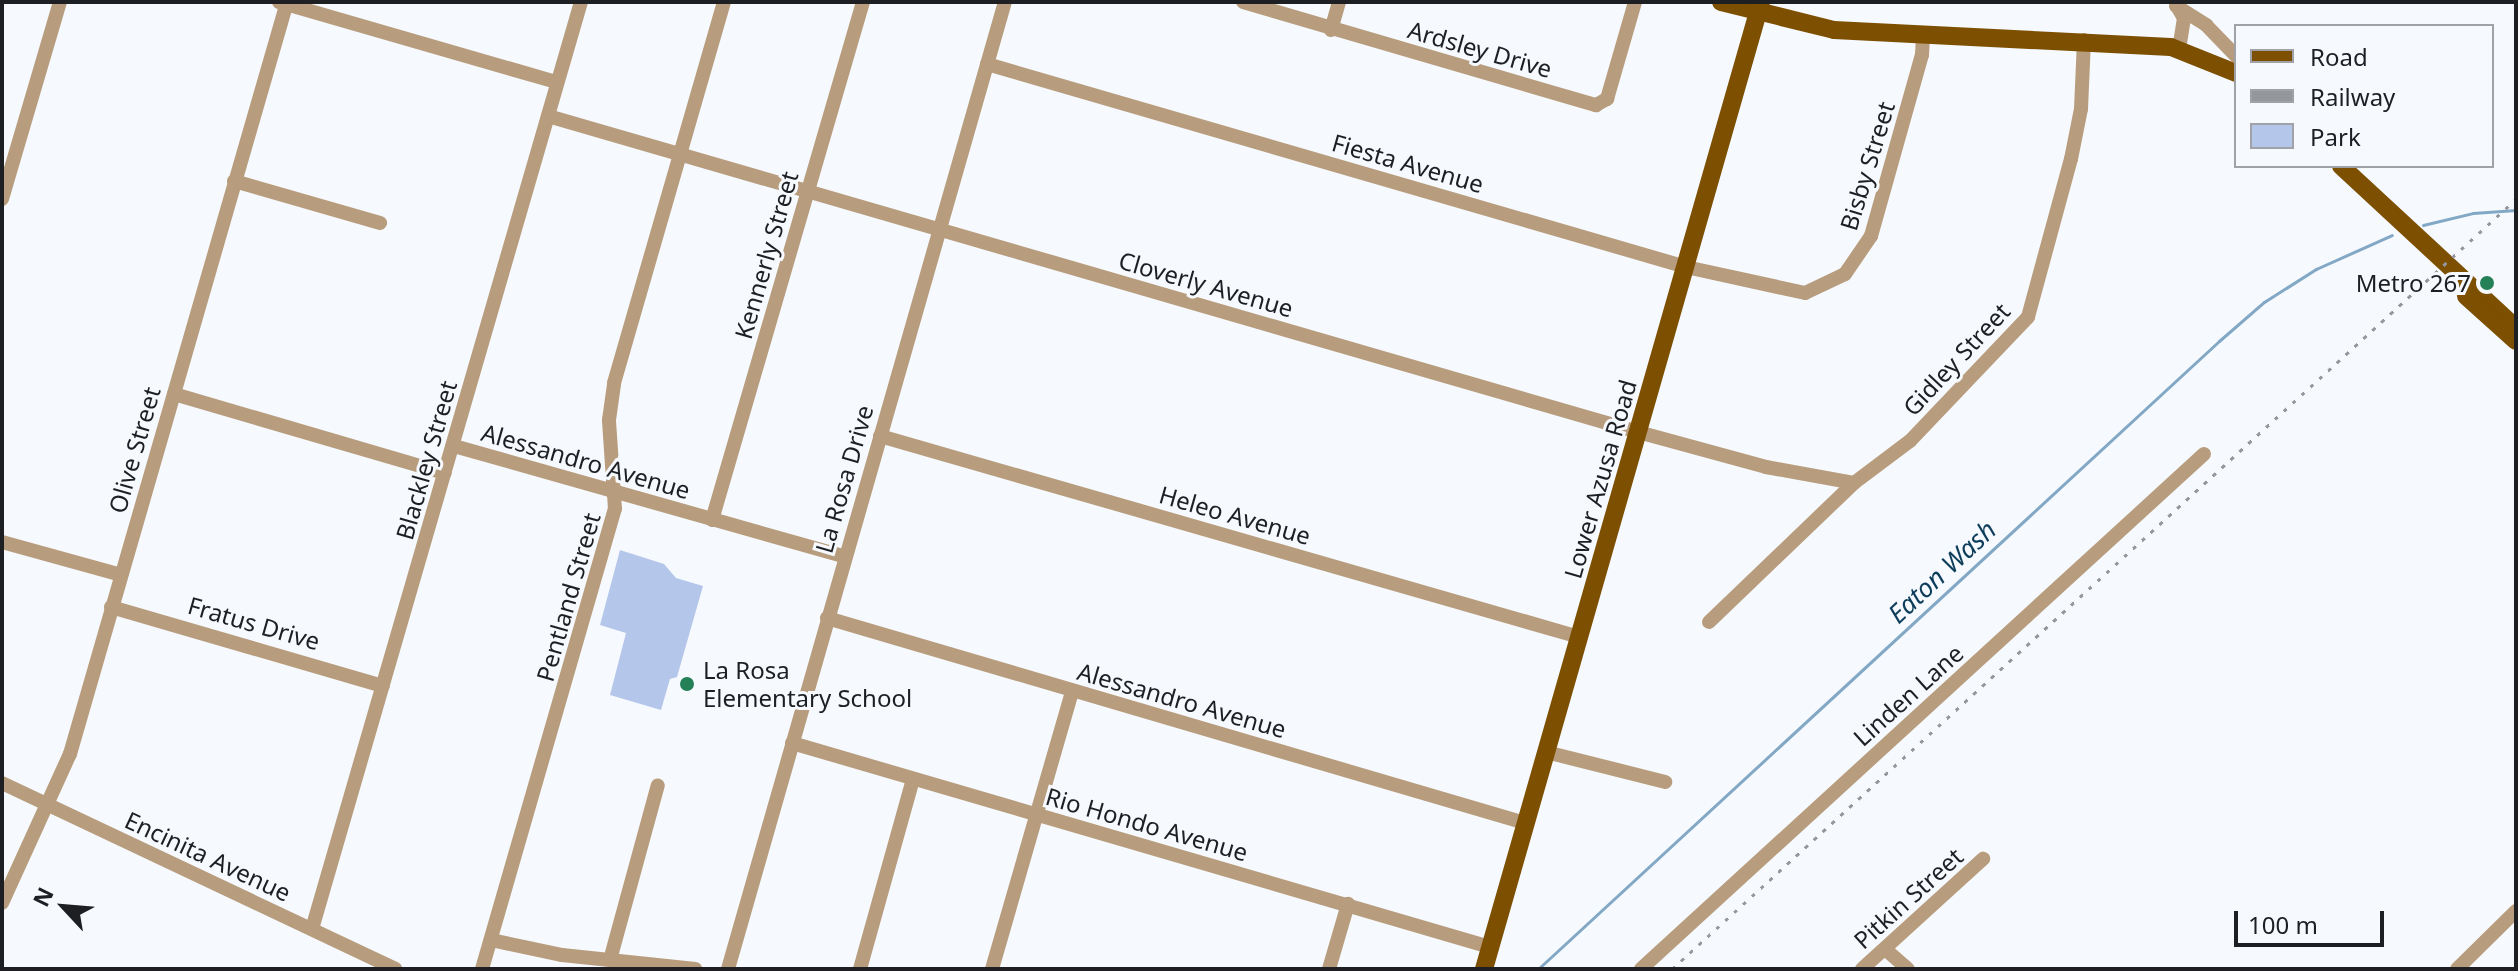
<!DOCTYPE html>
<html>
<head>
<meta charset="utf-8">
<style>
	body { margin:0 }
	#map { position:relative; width:2518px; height:971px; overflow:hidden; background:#f6f9fe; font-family:"Noto Sans",sans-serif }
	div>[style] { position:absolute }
	.green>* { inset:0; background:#b4c7eb }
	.stream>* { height:3px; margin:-1.5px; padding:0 1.5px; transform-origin:1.5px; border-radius:1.5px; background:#82a8c5 }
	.minor>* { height:14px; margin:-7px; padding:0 7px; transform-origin:7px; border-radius:7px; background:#b79d7d }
	.major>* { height:18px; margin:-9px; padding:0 9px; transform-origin:9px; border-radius:9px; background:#7d4f00 }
	.rail>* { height:3px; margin-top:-1.5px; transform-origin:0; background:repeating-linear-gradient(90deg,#94979b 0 4px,transparent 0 12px) }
	.dots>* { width:22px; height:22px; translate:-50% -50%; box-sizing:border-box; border:4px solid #f6f9fe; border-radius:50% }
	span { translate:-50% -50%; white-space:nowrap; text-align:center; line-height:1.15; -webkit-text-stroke:6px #f6f9fe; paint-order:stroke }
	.street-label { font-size:24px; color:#1d1f22 }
	.poi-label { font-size:24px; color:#1d1f22 }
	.right { translate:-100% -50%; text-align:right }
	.left { translate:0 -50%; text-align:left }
	.water-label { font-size:26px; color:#0d3d5a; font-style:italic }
	.frame { position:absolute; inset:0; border:4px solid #1d1f22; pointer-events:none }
	.legend { position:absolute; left:2234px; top:24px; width:260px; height:144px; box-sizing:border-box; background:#f6f9fe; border:2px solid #9fa2a6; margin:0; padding:10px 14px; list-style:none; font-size:24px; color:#1d1f22 }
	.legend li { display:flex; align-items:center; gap:16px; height:40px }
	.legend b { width:40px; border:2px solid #9fa2a6 }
	.north { position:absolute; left:24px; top:867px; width:80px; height:80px; -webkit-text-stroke:6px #f6f9fe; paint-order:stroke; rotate:296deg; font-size:22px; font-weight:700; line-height:32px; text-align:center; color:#1d1f22 }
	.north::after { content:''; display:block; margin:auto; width:28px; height:36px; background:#1d1f22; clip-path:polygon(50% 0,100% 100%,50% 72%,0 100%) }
	.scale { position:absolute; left:2234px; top:911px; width:150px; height:36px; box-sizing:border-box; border:4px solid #1d1f22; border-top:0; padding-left:10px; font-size:24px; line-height:28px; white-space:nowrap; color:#1d1f22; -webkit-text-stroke:6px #f6f9fe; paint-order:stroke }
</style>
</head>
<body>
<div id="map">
	<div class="green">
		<div style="clip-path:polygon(620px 550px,664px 564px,676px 578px,703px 586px,677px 677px,670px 679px,661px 710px,610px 695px,626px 633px,600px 625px)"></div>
	</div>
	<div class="stream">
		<div style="left:2423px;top:225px;width:51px;rotate:-13.5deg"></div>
		<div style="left:2473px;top:213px;width:43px;rotate:-4deg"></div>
		<div style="left:1538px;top:969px;width:926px;rotate:-42.68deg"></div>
		<div style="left:2219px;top:341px;width:60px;rotate:-40.9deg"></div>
		<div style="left:2264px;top:302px;width:62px;rotate:-32.4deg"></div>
		<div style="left:2316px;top:269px;width:83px;rotate:-24.1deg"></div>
	</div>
	<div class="minor">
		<div style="left:279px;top:2px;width:289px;rotate:16.1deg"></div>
		<div style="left:1243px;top:2px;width:368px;rotate:16.3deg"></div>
		<div style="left:1596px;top:105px;width:13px;rotate:-29deg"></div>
		<div style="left:1607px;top:99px;width:101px;rotate:-73.9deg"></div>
		<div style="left:2176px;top:6px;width:36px;rotate:32deg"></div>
		<div style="left:2206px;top:25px;width:43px;rotate:45.9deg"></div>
		<div style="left:2178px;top:8px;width:12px;rotate:59deg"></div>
		<div style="left:2184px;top:18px;width:31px;rotate:99deg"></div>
		<div style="left:1331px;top:30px;width:29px;rotate:-74deg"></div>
		<div style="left:987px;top:64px;width:728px;rotate:16.19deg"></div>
		<div style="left:1686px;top:267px;width:122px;rotate:12.3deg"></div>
		<div style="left:1805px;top:293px;width:44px;rotate:-25.4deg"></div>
		<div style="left:1845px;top:274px;width:46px;rotate:-55.6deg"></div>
		<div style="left:1871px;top:236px;width:188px;rotate:-74.3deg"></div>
		<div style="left:1922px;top:55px;width:21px;rotate:-87deg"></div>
		<div style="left:548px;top:116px;width:1135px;rotate:16.17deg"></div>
		<div style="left:1638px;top:432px;width:133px;rotate:15.3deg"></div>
		<div style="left:1766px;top:467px;width:89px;rotate:10.3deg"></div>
		<div style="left:234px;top:181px;width:152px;rotate:16deg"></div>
		<div style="left:2px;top:199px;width:205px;rotate:-73.6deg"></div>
		<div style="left:174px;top:394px;width:282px;rotate:16.3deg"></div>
		<div style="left:880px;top:436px;width:727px;rotate:16.04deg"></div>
		<div style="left:454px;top:446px;width:406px;rotate:15.8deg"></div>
		<div style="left:712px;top:520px;width:540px;rotate:-73.75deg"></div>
		<div style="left:2px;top:542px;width:123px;rotate:15.5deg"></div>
		<div style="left:111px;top:607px;width:283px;rotate:16.2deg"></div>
		<div style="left:827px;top:618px;width:727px;rotate:16.37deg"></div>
		<div style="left:1709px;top:622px;width:201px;rotate:-43.8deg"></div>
		<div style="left:1854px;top:483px;width:70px;rotate:-36.9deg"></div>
		<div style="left:1910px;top:441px;width:171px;rotate:-46.4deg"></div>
		<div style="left:2028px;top:317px;width:164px;rotate:-74.8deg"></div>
		<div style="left:2071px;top:159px;width:51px;rotate:-78.7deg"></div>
		<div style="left:2081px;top:109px;width:69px;rotate:-87.5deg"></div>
		<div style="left:792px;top:743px;width:727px;rotate:16.29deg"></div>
		<div style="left:1546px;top:752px;width:123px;rotate:14.1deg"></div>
		<div style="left:2px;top:783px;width:435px;rotate:25.3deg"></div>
		<div style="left:2px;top:903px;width:164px;rotate:-65.5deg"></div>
		<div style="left:70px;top:754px;width:783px;rotate:-73.9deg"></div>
		<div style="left:312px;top:929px;width:965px;rotate:-73.82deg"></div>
		<div style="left:491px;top:940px;width:73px;rotate:11.9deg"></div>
		<div style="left:562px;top:955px;width:134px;rotate:6deg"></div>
		<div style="left:1885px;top:949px;width:30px;rotate:41deg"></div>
		<div style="left:610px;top:960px;width:181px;rotate:-74.7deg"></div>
		<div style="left:482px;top:969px;width:479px;rotate:-73.9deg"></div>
		<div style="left:615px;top:509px;width:89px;rotate:-93.9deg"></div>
		<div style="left:609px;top:420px;width:37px;rotate:-82deg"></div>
		<div style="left:614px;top:383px;width:397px;rotate:-73.9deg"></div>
		<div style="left:728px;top:969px;width:1006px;rotate:-74.02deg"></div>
		<div style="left:860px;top:969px;width:197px;rotate:-74.4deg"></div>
		<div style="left:992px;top:969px;width:289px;rotate:-73.9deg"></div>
		<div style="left:1329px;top:969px;width:68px;rotate:-73.7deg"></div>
		<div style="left:1641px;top:969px;width:763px;rotate:-42.45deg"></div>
		<div style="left:1862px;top:969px;width:164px;rotate:-42.3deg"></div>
		<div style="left:2457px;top:969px;width:83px;rotate:-44.5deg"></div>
	</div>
	<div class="major">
		<div style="left:1721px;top:2px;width:116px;rotate:13.9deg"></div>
		<div style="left:1834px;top:30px;width:337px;rotate:2.9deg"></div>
		<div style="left:2171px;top:47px;width:70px;rotate:21.8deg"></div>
		<div style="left:2341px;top:166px;width:238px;rotate:42.8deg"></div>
		<div style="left:2466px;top:296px;width:67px;rotate:42deg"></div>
		<div style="left:1484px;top:969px;width:1006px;rotate:-74.02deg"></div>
	</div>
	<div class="rail">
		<div style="left:1672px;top:969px;width:1142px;rotate:-42.37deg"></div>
	</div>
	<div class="dots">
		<div style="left:2487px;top:283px;background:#248057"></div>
		<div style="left:687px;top:684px;background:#248057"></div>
	</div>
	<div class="street-label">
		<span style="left:1480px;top:49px;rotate:16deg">Ardsley Drive</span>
		<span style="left:1408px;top:163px;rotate:16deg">Fiesta Avenue</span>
		<span style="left:1867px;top:166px;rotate:-73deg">Bisby Street</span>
		<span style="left:766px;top:255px;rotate:-74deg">Kennerly Street</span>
		<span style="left:1206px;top:284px;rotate:16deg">Cloverly Avenue</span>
		<span style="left:1956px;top:359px;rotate:-47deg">Gidley Street</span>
		<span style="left:134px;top:450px;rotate:-74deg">Olive Street</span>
		<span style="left:426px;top:460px;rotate:-74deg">Blackley Street</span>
		<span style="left:586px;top:461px;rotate:16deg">Alessandro Avenue</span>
		<span style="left:844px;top:479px;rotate:-74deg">La Rosa Drive</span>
		<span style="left:1600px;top:479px;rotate:-74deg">Lower Azusa Road</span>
		<span style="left:1235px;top:515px;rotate:16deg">Heleo Avenue</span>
		<span style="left:568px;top:597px;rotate:-74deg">Pentland Street</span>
		<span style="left:254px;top:623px;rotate:16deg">Fratus Drive</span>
		<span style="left:1908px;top:695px;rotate:-42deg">Linden Lane</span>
		<span style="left:1182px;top:700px;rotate:16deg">Alessandro Avenue</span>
		<span style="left:1147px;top:824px;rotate:16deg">Rio Hondo Avenue</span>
		<span style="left:208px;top:856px;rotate:25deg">Encinita Avenue</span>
		<span style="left:1908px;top:898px;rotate:-42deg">Pitkin Street</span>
	</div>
	<div class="poi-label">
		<span class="right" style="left:2471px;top:283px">Metro 267</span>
		<span class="left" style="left:703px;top:684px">La Rosa<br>Elementary School</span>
	</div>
	<div class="water-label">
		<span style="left:1942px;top:572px;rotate:-43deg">Eaton Wash</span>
	</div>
	<div class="frame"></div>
	<ul class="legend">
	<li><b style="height:10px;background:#7d4f00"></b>Road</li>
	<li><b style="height:10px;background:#94979b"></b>Railway</li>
	<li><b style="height:22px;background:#b4c7eb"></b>Park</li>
	</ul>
	<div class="north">N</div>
	<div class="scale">100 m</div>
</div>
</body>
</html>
